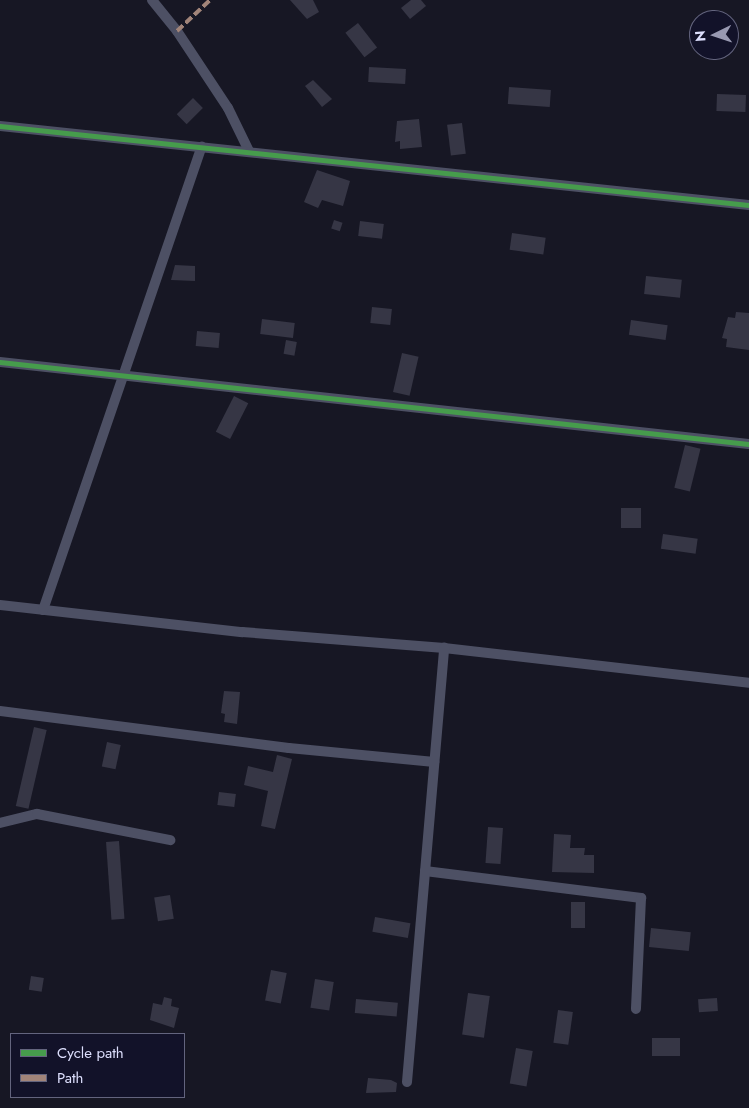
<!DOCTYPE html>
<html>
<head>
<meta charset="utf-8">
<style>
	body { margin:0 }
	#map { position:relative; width:749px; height:1108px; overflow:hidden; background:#171724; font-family:Jost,sans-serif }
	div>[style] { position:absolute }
	.building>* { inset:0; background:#363645; transform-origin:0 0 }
	.minor>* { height:10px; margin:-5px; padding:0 5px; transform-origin:5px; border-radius:5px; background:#4d5064 }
	.quiet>* { height:4px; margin-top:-2px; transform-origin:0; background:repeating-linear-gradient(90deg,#a18479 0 8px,transparent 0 12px) }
	.cycleway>* { height:5px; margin:-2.5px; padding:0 2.5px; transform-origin:2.5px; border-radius:2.5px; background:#469c4c }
	span { translate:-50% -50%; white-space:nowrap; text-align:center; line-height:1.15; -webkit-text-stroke:4px #121229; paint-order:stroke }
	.legend { position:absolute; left:10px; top:1033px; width:175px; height:65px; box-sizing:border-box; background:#121229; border:1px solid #63647e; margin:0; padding:6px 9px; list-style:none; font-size:15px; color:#dddffd }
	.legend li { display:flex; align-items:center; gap:10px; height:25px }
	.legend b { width:25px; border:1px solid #63647e }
	.north { position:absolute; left:689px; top:10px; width:50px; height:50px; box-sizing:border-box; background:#121229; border:1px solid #63647e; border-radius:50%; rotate:266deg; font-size:14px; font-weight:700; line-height:20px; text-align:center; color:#dddffd }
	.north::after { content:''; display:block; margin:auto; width:18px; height:22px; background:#9899b1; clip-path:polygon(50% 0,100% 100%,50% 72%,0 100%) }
</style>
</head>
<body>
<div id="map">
	<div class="building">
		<div style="clip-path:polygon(290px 0,313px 0,319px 12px,307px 19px)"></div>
		<div style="clip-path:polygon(411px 0,421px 0,426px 6px,410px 19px,401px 8px)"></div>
		<div style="left:358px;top:23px;width:31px;height:16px;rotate:52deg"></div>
		<div style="left:369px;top:67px;width:37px;height:15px;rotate:3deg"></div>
		<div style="clip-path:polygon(313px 80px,332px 99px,322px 107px,305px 86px)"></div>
		<div style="left:509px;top:87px;width:42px;height:17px;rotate:4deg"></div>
		<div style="left:717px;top:94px;width:29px;height:17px;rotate:2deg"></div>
		<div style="left:193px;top:98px;width:14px;height:23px;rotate:45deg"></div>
		<div style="clip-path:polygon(419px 119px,422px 147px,400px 149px,400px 141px,395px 142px,397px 121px)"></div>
		<div style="left:462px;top:123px;width:31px;height:15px;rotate:83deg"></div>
		<div style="clip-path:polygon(317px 170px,350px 181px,343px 206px,322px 200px,318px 208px,304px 202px)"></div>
		<div style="left:334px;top:220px;width:9px;height:9px;rotate:18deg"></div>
		<div style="left:360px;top:221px;width:24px;height:15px;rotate:7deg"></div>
		<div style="left:512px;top:233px;width:34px;height:17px;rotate:8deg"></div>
		<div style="clip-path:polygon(175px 265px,195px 266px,195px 281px,171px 280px)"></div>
		<div style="left:646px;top:276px;width:36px;height:18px;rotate:6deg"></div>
		<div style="left:372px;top:307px;width:20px;height:16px;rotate:6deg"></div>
		<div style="clip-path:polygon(736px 312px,749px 313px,749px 350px,726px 347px,727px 339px,722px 338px,728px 317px,735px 318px)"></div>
		<div style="left:262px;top:319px;width:33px;height:15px;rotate:7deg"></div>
		<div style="left:631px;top:320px;width:37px;height:15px;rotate:8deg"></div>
		<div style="left:197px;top:331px;width:23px;height:15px;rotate:5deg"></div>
		<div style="left:286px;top:340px;width:11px;height:14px;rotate:10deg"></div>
		<div style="left:402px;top:353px;width:17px;height:40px;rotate:13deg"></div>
		<div style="left:234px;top:396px;width:16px;height:40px;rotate:27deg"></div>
		<div style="left:685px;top:445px;width:16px;height:44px;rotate:14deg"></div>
		<div style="left:621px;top:508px;width:20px;height:20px"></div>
		<div style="left:663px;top:534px;width:35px;height:15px;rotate:8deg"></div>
		<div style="clip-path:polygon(224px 691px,240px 692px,237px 724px,224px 722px,225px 714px,221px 713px)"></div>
		<div style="left:34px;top:727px;width:13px;height:81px;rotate:13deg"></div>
		<div style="left:107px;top:742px;width:14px;height:25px;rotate:12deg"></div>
		<div style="clip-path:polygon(277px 755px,292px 759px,275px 829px,261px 826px,268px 791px,244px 785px,248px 766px,273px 772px)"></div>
		<div style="left:219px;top:792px;width:17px;height:13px;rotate:7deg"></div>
		<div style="left:488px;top:827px;width:15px;height:36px;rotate:4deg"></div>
		<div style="clip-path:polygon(554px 834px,571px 835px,570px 848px,585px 848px,584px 855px,594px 855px,594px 873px,552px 872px)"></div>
		<div style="left:119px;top:841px;width:78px;height:13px;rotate:86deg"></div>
		<div style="left:170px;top:895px;width:24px;height:16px;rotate:81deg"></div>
		<div style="left:571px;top:902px;width:14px;height:26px"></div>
		<div style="left:375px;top:917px;width:36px;height:15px;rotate:10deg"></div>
		<div style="left:651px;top:928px;width:40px;height:19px;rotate:6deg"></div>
		<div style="left:271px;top:970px;width:16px;height:31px;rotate:11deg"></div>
		<div style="left:31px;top:976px;width:13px;height:14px;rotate:9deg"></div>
		<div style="left:315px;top:979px;width:19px;height:29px;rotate:9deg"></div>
		<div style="left:468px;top:993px;width:22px;height:42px;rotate:8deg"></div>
		<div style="clip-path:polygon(164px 997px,172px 999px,171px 1006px,179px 1008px,174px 1028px,150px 1020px,153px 1003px,162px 1005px)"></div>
		<div style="left:717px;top:998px;width:13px;height:19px;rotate:86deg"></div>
		<div style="left:356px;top:999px;width:42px;height:14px;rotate:5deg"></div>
		<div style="left:558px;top:1010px;width:15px;height:33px;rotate:8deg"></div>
		<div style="left:652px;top:1038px;width:28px;height:18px"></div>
		<div style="left:516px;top:1048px;width:17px;height:36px;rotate:10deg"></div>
		<div style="clip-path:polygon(368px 1078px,391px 1080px,397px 1083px,396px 1092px,366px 1093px)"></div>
	</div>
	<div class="minor">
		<div style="left:152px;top:0;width:40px;rotate:51deg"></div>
		<div style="left:177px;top:31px;width:92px;rotate:56.5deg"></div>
		<div style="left:228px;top:108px;width:48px;rotate:64deg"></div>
		<div style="left:0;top:126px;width:753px;rotate:6.02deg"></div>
		<div style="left:0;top:362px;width:753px;rotate:6.25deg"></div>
		<div style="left:0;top:605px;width:244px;rotate:6.4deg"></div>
		<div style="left:242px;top:632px;width:203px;rotate:4.5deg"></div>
		<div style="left:444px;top:648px;width:307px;rotate:6.5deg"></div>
		<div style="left:43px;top:610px;width:490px;rotate:-71.1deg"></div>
		<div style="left:0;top:711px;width:291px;rotate:7.3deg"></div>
		<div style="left:289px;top:748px;width:146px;rotate:5.5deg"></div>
		<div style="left:0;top:823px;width:38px;rotate:-14deg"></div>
		<div style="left:37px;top:814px;width:136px;rotate:11.1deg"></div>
		<div style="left:425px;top:871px;width:218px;rotate:7.1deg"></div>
		<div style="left:641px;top:898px;width:111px;rotate:92.6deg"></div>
		<div style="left:407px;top:1082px;width:436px;rotate:-85.1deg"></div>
	</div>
	<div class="quiet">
		<div style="left:177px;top:31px;width:45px;rotate:-43.2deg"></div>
	</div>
	<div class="cycleway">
		<div style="left:0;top:126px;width:753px;rotate:6.02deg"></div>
		<div style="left:0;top:362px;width:753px;rotate:6.25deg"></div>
	</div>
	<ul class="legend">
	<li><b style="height:6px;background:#469c4c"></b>Cycle path</li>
	<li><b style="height:6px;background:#a18479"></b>Path</li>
	</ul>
	<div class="north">N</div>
</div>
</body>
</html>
